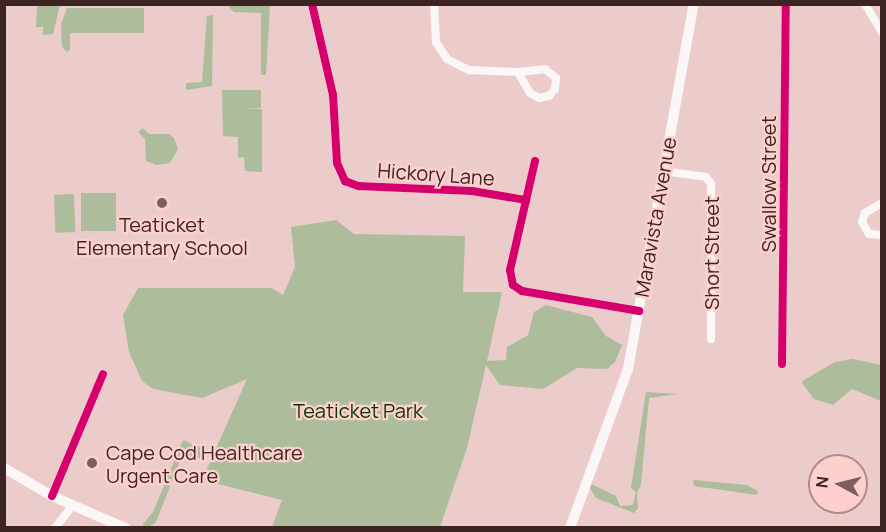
<!DOCTYPE html>
<html>
<head>
<meta charset="utf-8">
<style>
	body { margin:0 }
	#map { position:relative; width:886px; height:532px; overflow:hidden; background:#ebccca; font-family:Manrope,sans-serif }
	div>[style] { position:absolute }
	.green>* { inset:0; background:#adbc9a; transform-origin:0 0 }
	.minor>* { height:8px; margin:-4px; padding:0 4px; transform-origin:4px; border-radius:4px; background:#fcf7f7 }
	.major>* { height:10px; margin:-5px; padding:0 5px; transform-origin:5px; border-radius:5px; background:#fcf7f7 }
	.cycleway>* { height:8px; margin:-4px; padding:0 4px; transform-origin:4px; border-radius:4px; background:#d6006c }
	.dots>* { width:16px; height:16px; translate:-50% -50%; box-sizing:border-box; border:3px solid #fdd0ce; border-radius:50% }
	span { translate:-50% -50%; white-space:nowrap; text-align:center; line-height:1.15; -webkit-text-stroke:4.5px #fdd0ce; paint-order:stroke }
	.street-label { font-size:20px; color:#3e2323 }
	.poi-label { font-size:20px; color:#3e2323 }
	.left { translate:0 -50%; text-align:left }
	.park-label { font-size:20px; color:#0a3504 }
	.frame { position:absolute; inset:0; border:6px solid #3e2323; pointer-events:none }
	.north { position:absolute; left:808px; top:454px; width:60px; height:60px; box-sizing:border-box; background:#fdd0ce; border:2px solid #b18b8a; border-radius:50%; rotate:277deg; font-size:16px; font-weight:700; line-height:24px; text-align:center; color:#3e2323 }
	.north::after { content:''; display:block; margin:auto; width:21px; height:27px; background:#7b5e5d; clip-path:polygon(50% 0,100% 100%,50% 72%,0 100%) }
</style>
</head>
<body>
<div id="map">
	<div class="green">
		<div style="clip-path:polygon(37px 5px,60px 5px,53px 34px,43px 35px,43px 27px,36px 27px)"></div>
		<div style="clip-path:polygon(227px 5px,270px 5px,266px 75px,261px 75px,261px 13px,234px 12px)"></div>
		<div style="clip-path:polygon(67px 8px,144px 8px,144px 33px,70px 33px,70px 50px,66px 52px,62px 46px,61px 24px)"></div>
		<div style="clip-path:polygon(213px 15px,212px 86px,186px 90px,186px 83px,202px 82px,207px 16px)"></div>
		<div style="clip-path:polygon(222px 90px,261px 90px,261px 108px,244px 108px,262px 109px,262px 172px,245px 171px,244px 157px,238px 158px,238px 137px,223px 136px)"></div>
		<div style="clip-path:polygon(143px 128px,149px 134px,169px 134px,174px 138px,178px 149px,170px 163px,157px 165px,146px 161px,145px 139px,138px 132px)"></div>
		<div style="left:81px;top:193px;width:35px;height:38px"></div>
		<div style="left:74px;top:194px;width:38px;height:20px;rotate:88deg"></div>
		<div style="clip-path:polygon(336px 220px,354px 234px,465px 236px,463px 292px,502px 292px,487px 361px,506px 360px,507px 347px,528px 335px,534px 312px,546px 305px,592px 317px,606px 336px,622px 345px,615px 362px,607px 369px,577px 368px,543px 389px,500px 385px,486px 365px,467px 448px,440px 527px,272px 527px,282px 500px,202px 480px,247px 379px,202px 398px,153px 389px,142px 381px,129px 352px,123px 315px,138px 288px,272px 288px,283px 295px,295px 267px,291px 227px)"></div>
		<div style="clip-path:polygon(853px 359px,881px 365px,881px 401px,852px 389px,833px 405px,814px 399px,802px 383px,804px 380px,835px 362px)"></div>
		<div style="clip-path:polygon(646px 392px,677px 394px,649px 398px,641px 485px,637px 493px,638px 508px,634px 513px,596px 498px,590px 488px,591px 484px,616px 496px,620px 506px,633px 505px,636px 492px,631px 488px)"></div>
		<div style="clip-path:polygon(183px 440px,204px 449px,201px 459px,183px 453px,156px 522px,149px 527px,142px 525px,153px 512px)"></div>
		<div style="clip-path:polygon(693px 480px,747px 485px,758px 491px,757px 495px,694px 486px)"></div>
	</div>
	<div class="minor">
		<div style="left:312px;top:4px;width:93px;rotate:77deg"></div>
		<div style="left:333px;top:95px;width:68px;rotate:86.6deg"></div>
		<div style="left:337px;top:163px;width:20px;rotate:66deg"></div>
		<div style="left:345px;top:181px;width:14px;rotate:21deg"></div>
		<div style="left:358px;top:186px;width:114px;rotate:2.5deg"></div>
		<div style="left:472px;top:191px;width:55px;rotate:9.5deg"></div>
		<div style="left:434px;top:4px;width:38px;rotate:87deg"></div>
		<div style="left:436px;top:42px;width:20px;rotate:57deg"></div>
		<div style="left:447px;top:59px;width:25px;rotate:27deg"></div>
		<div style="left:469px;top:70px;width:49px;rotate:2.3deg"></div>
		<div style="left:865px;top:4px;width:33px;rotate:59deg"></div>
		<div style="left:545px;top:69px;width:14px;rotate:39deg"></div>
		<div style="left:556px;top:78px;width:11px;rotate:95deg"></div>
		<div style="left:555px;top:89px;width:9px;rotate:131deg"></div>
		<div style="left:549px;top:96px;width:10px;rotate:169deg"></div>
		<div style="left:539px;top:98px;width:10px;rotate:-151deg"></div>
		<div style="left:530px;top:93px;width:24px;rotate:-120deg"></div>
		<div style="left:518px;top:72px;width:27px;rotate:-6deg"></div>
		<div style="left:535px;top:161px;width:112px;rotate:102.9deg"></div>
		<div style="left:510px;top:270px;width:15px;rotate:79deg"></div>
		<div style="left:513px;top:285px;width:11px;rotate:34deg"></div>
		<div style="left:522px;top:291px;width:119px;rotate:9.7deg"></div>
		<div style="left:663px;top:171px;width:43px;rotate:7.9deg"></div>
		<div style="left:706px;top:177px;width:9px;rotate:54deg"></div>
		<div style="left:711px;top:184px;width:155px;rotate:90deg"></div>
		<div style="left:882px;top:203px;width:20px;rotate:150deg"></div>
		<div style="left:865px;top:213px;width:9px;rotate:108deg"></div>
		<div style="left:862px;top:222px;width:14px;rotate:60deg"></div>
		<div style="left:869px;top:234px;width:13px;rotate:4deg"></div>
		<div style="left:782px;top:364px;width:360px;rotate:-89.4deg"></div>
		<div style="left:52px;top:496px;width:132px;rotate:-67.3deg"></div>
		<div style="left:55px;top:528px;width:28px;rotate:-52deg"></div>
	</div>
	<div class="major">
		<div style="left:4px;top:468px;width:56px;rotate:30.3deg"></div>
		<div style="left:52px;top:496px;width:80px;rotate:23.7deg"></div>
		<div style="left:570px;top:528px;width:169px;rotate:-70deg"></div>
		<div style="left:628px;top:369px;width:371px;rotate:-79.8deg"></div>
	</div>
	<div class="cycleway">
		<div style="left:312px;top:4px;width:93px;rotate:77deg"></div>
		<div style="left:333px;top:95px;width:68px;rotate:86.6deg"></div>
		<div style="left:337px;top:163px;width:20px;rotate:66deg"></div>
		<div style="left:345px;top:181px;width:14px;rotate:21deg"></div>
		<div style="left:358px;top:186px;width:114px;rotate:2.5deg"></div>
		<div style="left:472px;top:191px;width:55px;rotate:9.5deg"></div>
		<div style="left:535px;top:161px;width:112px;rotate:102.9deg"></div>
		<div style="left:510px;top:270px;width:15px;rotate:79deg"></div>
		<div style="left:513px;top:285px;width:11px;rotate:34deg"></div>
		<div style="left:522px;top:291px;width:119px;rotate:9.7deg"></div>
		<div style="left:782px;top:364px;width:360px;rotate:-89.4deg"></div>
		<div style="left:52px;top:496px;width:132px;rotate:-67.3deg"></div>
	</div>
	<div class="dots">
		<div style="left:162px;top:203px;background:#7b5e5d"></div>
		<div style="left:92px;top:463px;background:#7b5e5d"></div>
	</div>
	<div class="street-label">
		<span style="left:436px;top:174px;rotate:4deg">Hickory Lane</span>
		<span style="left:768px;top:184px;rotate:-90deg">Swallow Street</span>
		<span style="left:655px;top:217px;rotate:-80deg">Maravista Avenue</span>
		<span style="left:711px;top:253px;rotate:-90deg">Short Street</span>
	</div>
	<div class="poi-label">
		<span style="left:162px;top:236px">Teaticket<br>Elementary School</span>
		<span class="left" style="left:106px;top:464px">Cape Cod Healthcare<br>Urgent Care</span>
	</div>
	<div class="park-label">
		<span style="left:358px;top:410px">Teaticket Park</span>
	</div>
	<div class="frame"></div>
	<div class="north">N</div>
</div>
</body>
</html>
